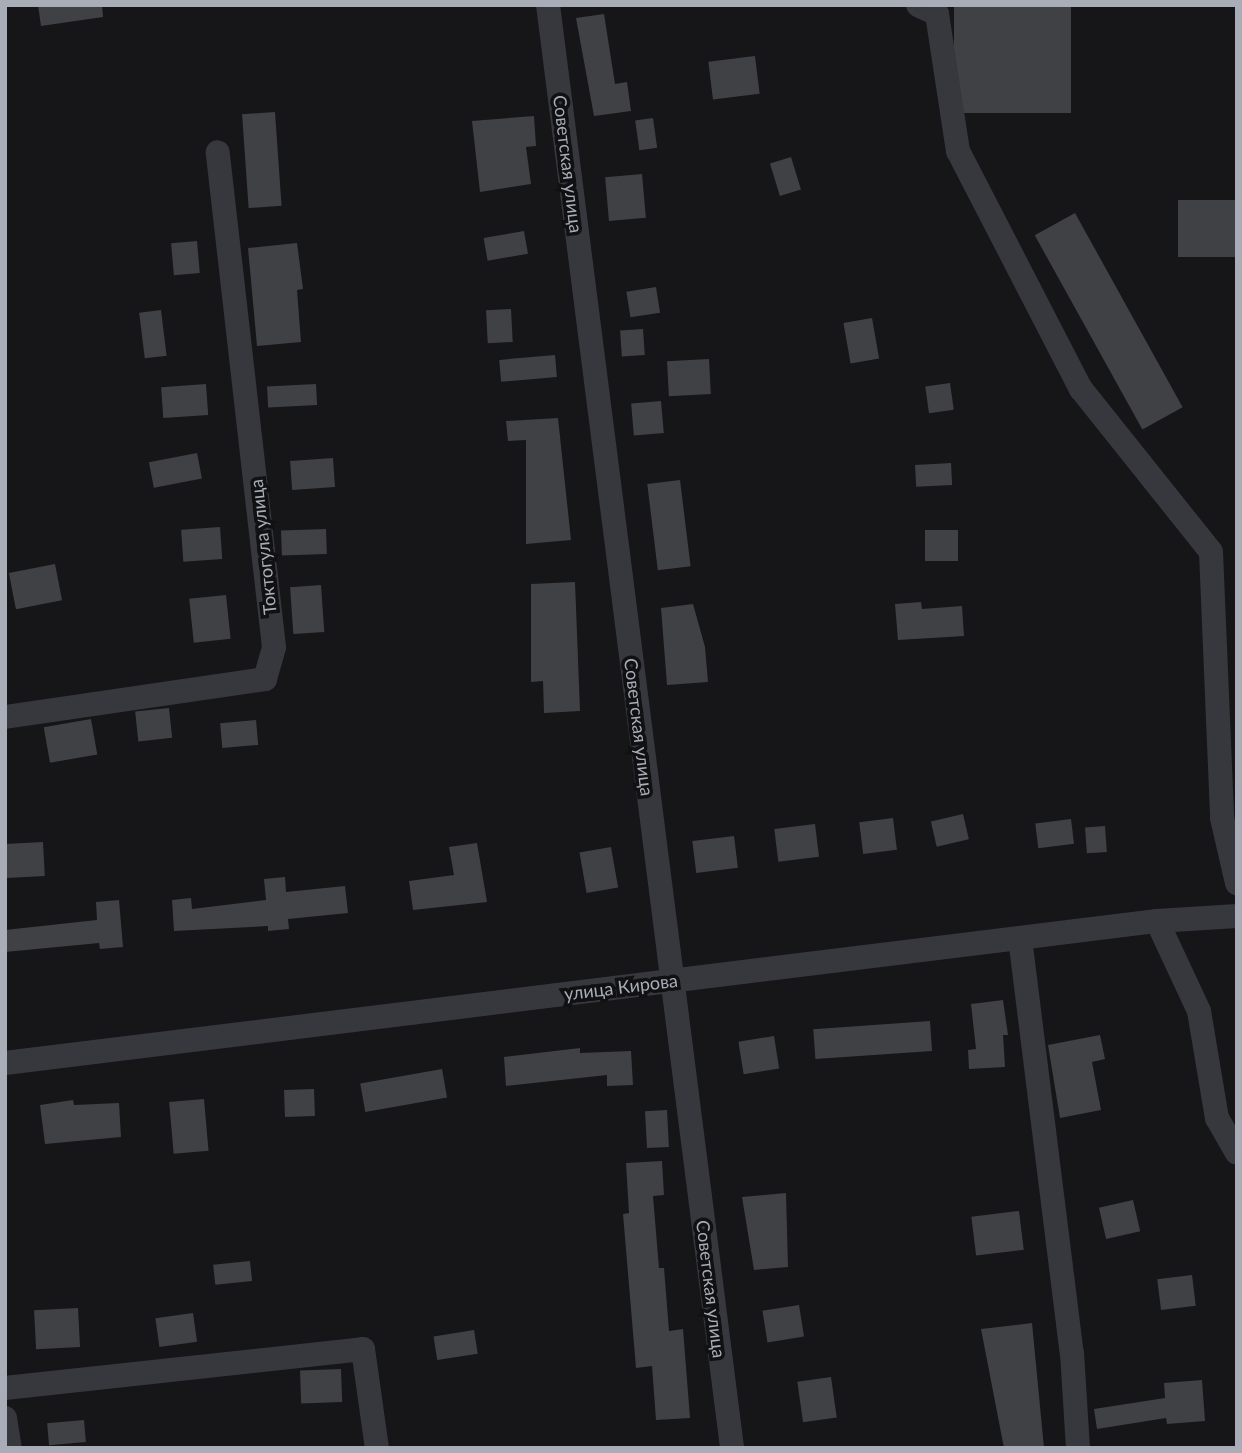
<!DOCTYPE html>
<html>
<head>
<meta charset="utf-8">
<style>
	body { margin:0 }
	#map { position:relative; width:1242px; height:1453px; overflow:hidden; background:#161618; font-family:Lato,sans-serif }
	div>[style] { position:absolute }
	.building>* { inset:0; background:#404145; transform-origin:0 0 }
	.minor>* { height:24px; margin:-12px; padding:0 12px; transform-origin:12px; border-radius:12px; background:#37383d }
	span { translate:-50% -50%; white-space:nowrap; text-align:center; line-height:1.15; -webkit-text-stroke:7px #111113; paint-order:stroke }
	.street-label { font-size:18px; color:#a8adb8 }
	.frame { position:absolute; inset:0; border:7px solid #a8adb8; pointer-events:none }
</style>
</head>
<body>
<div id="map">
	<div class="building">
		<div style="clip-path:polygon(38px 5px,102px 5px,103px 17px,41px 26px)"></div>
		<div style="left:954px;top:5px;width:117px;height:108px"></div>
		<div style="clip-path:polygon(604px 14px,615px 84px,627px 82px,631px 111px,594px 116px,576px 18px)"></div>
		<div style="left:755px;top:56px;width:38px;height:47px;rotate:83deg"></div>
		<div style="left:275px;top:112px;width:94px;height:33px;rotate:86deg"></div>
		<div style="clip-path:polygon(534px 116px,536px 146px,526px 147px,531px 184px,480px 192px,472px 121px)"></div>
		<div style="left:653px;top:118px;width:30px;height:18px;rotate:82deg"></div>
		<div style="left:791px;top:157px;width:34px;height:22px;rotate:73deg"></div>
		<div style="left:642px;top:174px;width:44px;height:37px;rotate:85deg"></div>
		<div style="left:1237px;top:200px;width:57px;height:59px;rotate:90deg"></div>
		<div style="left:1075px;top:213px;width:222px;height:46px;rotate:61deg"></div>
		<div style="left:524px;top:231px;width:23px;height:41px;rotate:80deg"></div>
		<div style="left:197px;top:241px;width:32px;height:26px;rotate:85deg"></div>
		<div style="clip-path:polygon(297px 243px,303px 289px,297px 290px,301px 342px,257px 346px,248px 248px)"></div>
		<div style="left:656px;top:287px;width:26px;height:30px;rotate:81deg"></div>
		<div style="left:511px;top:309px;width:33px;height:25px;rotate:87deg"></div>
		<div style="left:161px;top:310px;width:46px;height:22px;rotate:83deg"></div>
		<div style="left:872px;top:318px;width:41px;height:29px;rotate:80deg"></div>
		<div style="left:643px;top:329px;width:26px;height:23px;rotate:86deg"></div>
		<div style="left:555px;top:355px;width:22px;height:56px;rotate:85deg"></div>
		<div style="left:709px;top:359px;width:35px;height:42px;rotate:87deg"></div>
		<div style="left:950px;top:383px;width:27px;height:25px;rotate:82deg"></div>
		<div style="left:206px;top:384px;width:31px;height:45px;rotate:86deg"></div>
		<div style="left:316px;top:384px;width:21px;height:49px;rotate:87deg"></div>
		<div style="left:661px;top:401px;width:32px;height:30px;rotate:85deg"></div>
		<div style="clip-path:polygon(558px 418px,571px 540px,526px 544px,526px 440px,508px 441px,506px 421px)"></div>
		<div style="left:197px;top:453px;width:26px;height:49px;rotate:79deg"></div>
		<div style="left:333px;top:458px;width:29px;height:43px;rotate:86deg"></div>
		<div style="left:951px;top:463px;width:22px;height:36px;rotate:87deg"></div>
		<div style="left:680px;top:480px;width:87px;height:33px;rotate:83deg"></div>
		<div style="left:220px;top:527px;width:32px;height:39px;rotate:86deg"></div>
		<div style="left:326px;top:529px;width:25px;height:45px;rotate:88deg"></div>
		<div style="left:925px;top:530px;width:33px;height:31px"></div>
		<div style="left:55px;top:564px;width:37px;height:47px;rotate:79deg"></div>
		<div style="clip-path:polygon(575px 582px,580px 711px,544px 713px,543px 681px,531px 682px,531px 584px)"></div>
		<div style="left:321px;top:585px;width:47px;height:31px;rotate:86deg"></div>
		<div style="left:226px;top:595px;width:44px;height:37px;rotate:84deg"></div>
		<div style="clip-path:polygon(921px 602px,922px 609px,962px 606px,964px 636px,898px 640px,895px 604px)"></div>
		<div style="clip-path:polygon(693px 604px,705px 647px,708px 682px,667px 685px,661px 608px)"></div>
		<div style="left:169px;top:708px;width:30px;height:34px;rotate:84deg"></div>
		<div style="left:91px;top:719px;width:36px;height:48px;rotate:80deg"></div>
		<div style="left:256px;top:720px;width:25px;height:36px;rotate:85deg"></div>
		<div style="left:963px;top:814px;width:26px;height:33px;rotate:77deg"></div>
		<div style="left:893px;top:818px;width:32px;height:34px;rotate:83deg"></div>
		<div style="left:1071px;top:819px;width:25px;height:36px;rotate:83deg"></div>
		<div style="left:815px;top:824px;width:33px;height:41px;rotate:83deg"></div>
		<div style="left:1105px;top:826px;width:26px;height:20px;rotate:86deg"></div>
		<div style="left:734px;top:836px;width:32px;height:42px;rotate:83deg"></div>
		<div style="left:43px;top:842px;width:34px;height:38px;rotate:87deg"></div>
		<div style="clip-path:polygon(477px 843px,487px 902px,413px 910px,409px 881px,454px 875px,449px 847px)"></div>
		<div style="left:611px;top:847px;width:41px;height:32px;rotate:80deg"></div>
		<div style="clip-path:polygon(285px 877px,286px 892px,345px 886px,348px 913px,288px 919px,289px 929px,268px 931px,268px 926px,174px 931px,172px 900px,191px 898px,192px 909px,266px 900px,264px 879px)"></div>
		<div style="clip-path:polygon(119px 900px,123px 947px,100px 949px,99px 943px,5px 952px,5px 930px,97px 920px,96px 902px)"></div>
		<div style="clip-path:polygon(1003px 1000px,1008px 1035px,1003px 1035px,1005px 1067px,969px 1069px,968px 1050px,976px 1049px,971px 1004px)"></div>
		<div style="left:930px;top:1021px;width:30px;height:117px;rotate:86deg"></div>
		<div style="clip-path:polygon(1100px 1035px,1105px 1059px,1092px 1062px,1101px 1110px,1060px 1118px,1048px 1045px)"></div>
		<div style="left:774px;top:1036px;width:33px;height:36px;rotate:81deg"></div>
		<div style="clip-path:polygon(580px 1048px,580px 1053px,631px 1051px,633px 1085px,607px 1086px,607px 1075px,506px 1086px,504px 1057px)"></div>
		<div style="left:442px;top:1069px;width:29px;height:83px;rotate:80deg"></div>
		<div style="left:314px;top:1089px;width:27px;height:30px;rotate:88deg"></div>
		<div style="left:204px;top:1099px;width:52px;height:35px;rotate:85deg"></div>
		<div style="clip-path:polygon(73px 1100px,74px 1105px,119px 1103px,121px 1137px,45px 1144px,40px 1105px)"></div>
		<div style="left:667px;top:1110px;width:37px;height:22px;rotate:87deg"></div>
		<div style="clip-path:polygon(662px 1161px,664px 1195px,653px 1196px,659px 1268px,664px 1268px,669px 1331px,683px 1329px,690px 1418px,656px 1420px,652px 1366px,636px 1368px,623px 1214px,629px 1213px,626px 1163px)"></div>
		<div style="clip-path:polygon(786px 1193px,788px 1267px,754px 1270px,742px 1197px)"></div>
		<div style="left:1133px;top:1200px;width:32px;height:35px;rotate:77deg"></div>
		<div style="left:1019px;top:1211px;width:39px;height:48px;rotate:83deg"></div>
		<div style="left:250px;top:1261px;width:20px;height:37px;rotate:84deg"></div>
		<div style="left:1192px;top:1275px;width:31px;height:35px;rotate:83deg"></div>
		<div style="left:799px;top:1305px;width:32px;height:37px;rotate:81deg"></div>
		<div style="left:78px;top:1308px;width:39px;height:44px;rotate:87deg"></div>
		<div style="left:193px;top:1313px;width:29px;height:38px;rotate:82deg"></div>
		<div style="clip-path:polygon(1032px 1323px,1044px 1448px,1004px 1448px,981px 1329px)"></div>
		<div style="left:474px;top:1330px;width:24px;height:41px;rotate:81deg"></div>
		<div style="left:341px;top:1369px;width:33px;height:41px;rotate:88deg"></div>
		<div style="left:831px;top:1377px;width:41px;height:34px;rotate:82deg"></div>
		<div style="clip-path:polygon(1202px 1380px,1205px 1421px,1167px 1424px,1166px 1418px,1097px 1429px,1094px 1409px,1165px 1398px,1164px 1383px)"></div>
		<div style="left:84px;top:1420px;width:22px;height:37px;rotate:85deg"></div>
	</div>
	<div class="minor">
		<div style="left:548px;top:5px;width:1455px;rotate:82.73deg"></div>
		<div style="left:918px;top:5px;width:21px;rotate:25deg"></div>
		<div style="left:937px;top:14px;width:139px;rotate:81.3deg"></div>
		<div style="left:958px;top:151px;width:268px;rotate:62.7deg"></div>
		<div style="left:1081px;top:389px;width:208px;rotate:51.4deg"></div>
		<div style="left:1211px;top:552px;width:266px;rotate:87.6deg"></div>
		<div style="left:1222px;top:818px;width:67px;rotate:77deg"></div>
		<div style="left:5px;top:717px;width:263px;rotate:-8.3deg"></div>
		<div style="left:265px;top:679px;width:33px;rotate:-74deg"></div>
		<div style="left:274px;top:647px;width:498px;rotate:-96.5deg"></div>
		<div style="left:1157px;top:921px;width:99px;rotate:65deg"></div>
		<div style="left:1199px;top:1011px;width:109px;rotate:80.5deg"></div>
		<div style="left:1217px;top:1118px;width:40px;rotate:60.3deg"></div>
		<div style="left:1020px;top:938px;width:418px;rotate:82.9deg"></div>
		<div style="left:1072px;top:1353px;width:95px;rotate:86.4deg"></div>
		<div style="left:5px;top:1063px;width:1161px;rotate:-7.03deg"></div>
		<div style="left:1157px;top:921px;width:80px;rotate:-3.6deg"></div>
		<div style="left:5px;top:1388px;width:360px;rotate:-6.2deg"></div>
		<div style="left:363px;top:1349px;width:100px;rotate:82deg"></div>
		<div style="left:5px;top:1418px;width:30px;rotate:81deg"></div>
	</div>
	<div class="street-label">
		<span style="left:568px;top:164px;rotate:83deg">Советская улица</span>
		<span style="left:263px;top:547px;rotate:-96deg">Токтогула улица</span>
		<span style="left:639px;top:727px;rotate:83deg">Советская улица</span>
		<span style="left:621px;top:987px;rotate:-7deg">улица Кирова</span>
		<span style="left:711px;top:1289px;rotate:83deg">Советская улица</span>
	</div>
	<div class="frame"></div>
</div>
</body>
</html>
